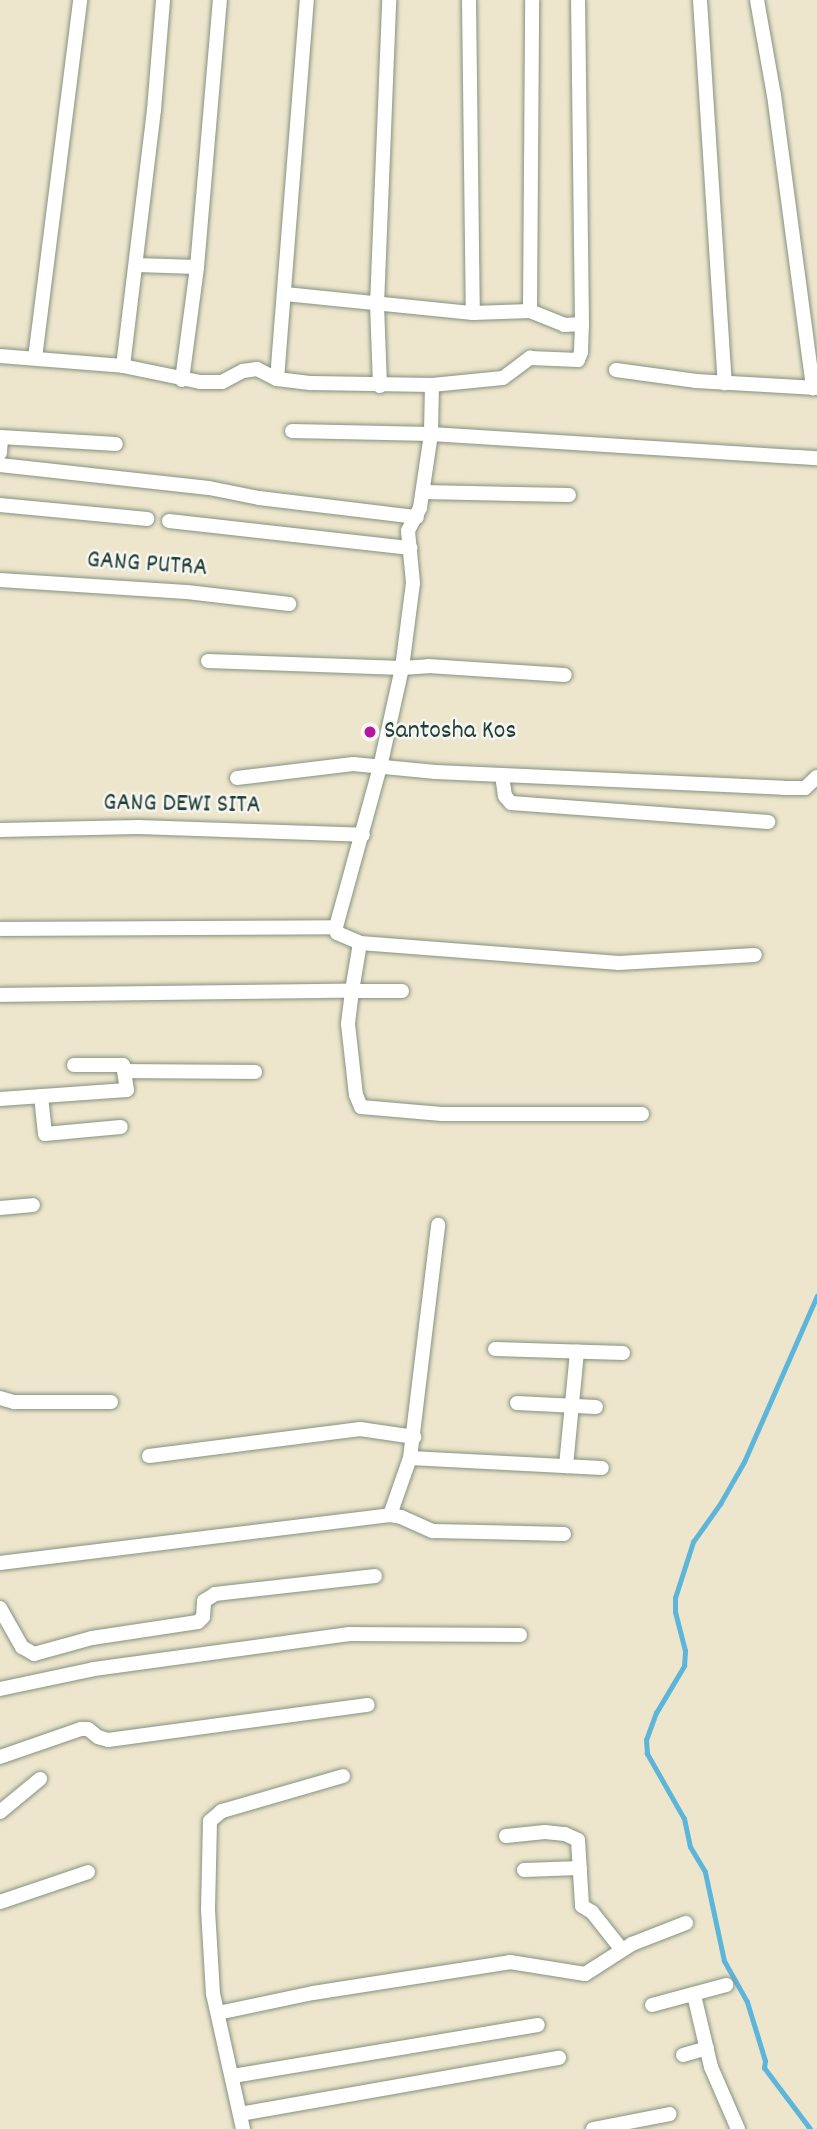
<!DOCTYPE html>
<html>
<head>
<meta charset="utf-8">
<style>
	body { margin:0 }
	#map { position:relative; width:817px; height:2129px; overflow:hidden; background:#ede6cc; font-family:Dekko,sans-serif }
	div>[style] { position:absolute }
	.stream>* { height:4.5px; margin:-2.25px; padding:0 2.25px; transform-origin:2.25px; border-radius:2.25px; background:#5db6da }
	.roads { filter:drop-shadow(0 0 2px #869280) drop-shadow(0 0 2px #869280) }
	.minor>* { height:14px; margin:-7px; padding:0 7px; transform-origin:7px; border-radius:7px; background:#fff }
	.dots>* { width:19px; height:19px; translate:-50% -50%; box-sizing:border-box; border:4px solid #f6f6f2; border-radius:50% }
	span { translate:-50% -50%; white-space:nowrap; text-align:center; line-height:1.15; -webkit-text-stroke:5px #f6f6f2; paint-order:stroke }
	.street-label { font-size:26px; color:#1f3d34 }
	.poi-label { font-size:26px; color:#1f3d34 }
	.left { translate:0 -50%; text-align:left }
</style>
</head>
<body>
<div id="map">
	<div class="stream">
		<div style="left:810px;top:2129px;width:76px;rotate:-127deg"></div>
		<div style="left:764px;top:2068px;width:7px;rotate:-82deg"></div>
		<div style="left:765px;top:2061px;width:62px;rotate:-107deg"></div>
		<div style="left:747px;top:2002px;width:47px;rotate:-119.3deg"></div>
		<div style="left:724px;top:1961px;width:91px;rotate:-102.1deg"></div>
		<div style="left:705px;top:1872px;width:29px;rotate:-121deg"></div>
		<div style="left:690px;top:1847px;width:29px;rotate:-102deg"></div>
		<div style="left:684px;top:1819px;width:75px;rotate:-119.6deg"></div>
		<div style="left:647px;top:1754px;width:14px;rotate:-94deg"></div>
		<div style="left:646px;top:1740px;width:29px;rotate:-70deg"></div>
		<div style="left:656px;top:1713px;width:55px;rotate:-59.2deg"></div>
		<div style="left:684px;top:1666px;width:15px;rotate:-86deg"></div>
		<div style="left:685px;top:1651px;width:40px;rotate:-104.4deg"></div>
		<div style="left:675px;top:1612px;width:14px;rotate:-90deg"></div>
		<div style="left:675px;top:1598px;width:59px;rotate:-72.2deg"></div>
		<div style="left:693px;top:1542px;width:47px;rotate:-54.6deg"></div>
		<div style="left:720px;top:1504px;width:48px;rotate:-60.3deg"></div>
		<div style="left:744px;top:1462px;width:181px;rotate:-66.3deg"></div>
	</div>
	<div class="roads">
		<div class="minor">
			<div style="left:469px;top:0;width:313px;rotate:89.3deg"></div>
			<div style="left:700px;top:0;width:384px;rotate:86.3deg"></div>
			<div style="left:757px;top:0;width:97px;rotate:79.9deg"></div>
			<div style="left:774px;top:95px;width:296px;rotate:82.4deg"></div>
			<div style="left:136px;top:265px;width:61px;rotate:1.9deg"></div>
			<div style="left:285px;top:294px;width:189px;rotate:5.8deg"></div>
			<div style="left:473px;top:313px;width:57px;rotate:-2deg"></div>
			<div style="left:530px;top:311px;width:37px;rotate:22deg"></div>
			<div style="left:564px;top:325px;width:18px;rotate:-3deg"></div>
			<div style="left:582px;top:324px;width:324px;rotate:-90.7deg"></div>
			<div style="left:530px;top:311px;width:311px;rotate:-89.6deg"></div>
			<div style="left:0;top:356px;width:123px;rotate:4.6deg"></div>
			<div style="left:123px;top:366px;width:79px;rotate:11.7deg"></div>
			<div style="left:200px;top:382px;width:22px"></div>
			<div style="left:222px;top:382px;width:24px;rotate:-28deg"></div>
			<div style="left:243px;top:371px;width:14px;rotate:-8deg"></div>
			<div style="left:257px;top:369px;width:22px;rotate:27deg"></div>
			<div style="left:277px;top:379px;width:35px;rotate:7deg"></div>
			<div style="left:312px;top:383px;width:120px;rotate:1deg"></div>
			<div style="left:432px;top:385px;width:49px;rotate:91.2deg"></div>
			<div style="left:431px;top:434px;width:75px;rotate:98.5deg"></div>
			<div style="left:420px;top:508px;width:26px;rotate:118deg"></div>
			<div style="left:408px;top:531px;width:52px;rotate:84.5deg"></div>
			<div style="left:413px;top:583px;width:86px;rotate:97.4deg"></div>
			<div style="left:402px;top:668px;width:101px;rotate:102.5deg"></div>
			<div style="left:380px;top:767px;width:166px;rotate:105.4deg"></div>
			<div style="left:336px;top:927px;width:6px;rotate:81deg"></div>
			<div style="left:337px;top:933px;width:25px;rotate:23deg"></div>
			<div style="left:360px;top:943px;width:260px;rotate:4.4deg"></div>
			<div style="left:619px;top:963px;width:136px;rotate:-3.4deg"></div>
			<div style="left:35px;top:358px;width:361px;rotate:-82.8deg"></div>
			<div style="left:123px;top:366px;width:258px;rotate:-83.1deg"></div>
			<div style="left:154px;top:110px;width:110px;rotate:-85.3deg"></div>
			<div style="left:616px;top:370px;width:81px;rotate:7.8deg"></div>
			<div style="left:696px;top:381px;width:121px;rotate:3.3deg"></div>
			<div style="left:277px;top:379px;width:380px;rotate:-85.5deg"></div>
			<div style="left:182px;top:380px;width:114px;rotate:-82.4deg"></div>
			<div style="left:197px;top:267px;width:268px;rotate:-85.1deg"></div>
			<div style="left:432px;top:385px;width:71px;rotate:-5.6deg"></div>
			<div style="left:503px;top:378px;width:34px;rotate:-37deg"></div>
			<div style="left:530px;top:358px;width:48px;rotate:2.4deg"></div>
			<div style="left:578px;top:360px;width:9px;rotate:-69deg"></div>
			<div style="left:581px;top:352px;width:28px;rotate:-88deg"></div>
			<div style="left:380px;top:386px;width:81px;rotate:-92.1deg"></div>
			<div style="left:377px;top:305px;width:305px;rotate:-87.7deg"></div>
			<div style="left:292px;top:431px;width:139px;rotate:1.2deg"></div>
			<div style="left:431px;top:434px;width:387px;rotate:3.6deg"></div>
			<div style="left:0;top:453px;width:16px;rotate:-86deg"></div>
			<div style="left:1px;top:437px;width:115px;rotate:3.5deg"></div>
			<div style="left:0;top:465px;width:210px;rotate:6.3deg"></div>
			<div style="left:209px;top:488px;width:51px;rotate:11.3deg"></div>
			<div style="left:259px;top:498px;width:159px;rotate:6.9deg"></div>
			<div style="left:423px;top:492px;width:146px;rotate:1.2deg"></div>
			<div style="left:0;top:505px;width:148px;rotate:5.4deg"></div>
			<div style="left:169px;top:521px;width:243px;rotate:6.4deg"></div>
			<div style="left:0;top:580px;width:187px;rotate:3.7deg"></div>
			<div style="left:187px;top:592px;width:103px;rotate:6.7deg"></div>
			<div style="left:208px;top:661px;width:194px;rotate:2.1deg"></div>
			<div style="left:402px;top:668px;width:26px;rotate:-4deg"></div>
			<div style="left:428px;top:666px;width:137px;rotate:3.8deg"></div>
			<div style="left:502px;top:775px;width:21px;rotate:82deg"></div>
			<div style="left:505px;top:796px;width:9px;rotate:49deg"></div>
			<div style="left:511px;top:803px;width:258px;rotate:4.2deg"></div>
			<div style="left:237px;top:778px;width:117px;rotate:-6.9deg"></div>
			<div style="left:353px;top:764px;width:83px;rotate:5.5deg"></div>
			<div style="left:436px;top:772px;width:348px;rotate:2.6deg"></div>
			<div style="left:784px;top:788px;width:21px"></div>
			<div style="left:805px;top:788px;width:16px;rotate:-43deg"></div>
			<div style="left:0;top:830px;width:138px;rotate:-1.2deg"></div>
			<div style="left:138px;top:827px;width:225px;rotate:2deg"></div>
			<div style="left:0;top:929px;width:336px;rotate:-0.3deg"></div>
			<div style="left:360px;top:943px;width:49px;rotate:99.5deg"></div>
			<div style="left:352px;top:991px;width:50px"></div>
			<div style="left:0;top:995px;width:352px;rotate:-0.7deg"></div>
			<div style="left:352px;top:991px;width:33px;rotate:97deg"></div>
			<div style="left:348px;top:1024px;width:71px;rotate:83.6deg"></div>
			<div style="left:356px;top:1095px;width:13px;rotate:67deg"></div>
			<div style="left:361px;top:1107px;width:81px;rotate:4.9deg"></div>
			<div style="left:442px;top:1114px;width:200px"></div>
			<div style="left:125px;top:1071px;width:130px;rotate:0.4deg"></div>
			<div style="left:41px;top:1096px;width:38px;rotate:84deg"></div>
			<div style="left:45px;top:1134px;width:76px;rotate:-5.3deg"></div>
			<div style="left:0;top:1099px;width:127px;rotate:-4.1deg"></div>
			<div style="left:127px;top:1090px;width:25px;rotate:-99deg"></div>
			<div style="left:123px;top:1065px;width:49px;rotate:180deg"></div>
			<div style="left:0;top:1208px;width:33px;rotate:-5deg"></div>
			<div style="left:495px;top:1349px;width:128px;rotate:1.8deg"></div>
			<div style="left:0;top:1398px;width:15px;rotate:16deg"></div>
			<div style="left:14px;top:1402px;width:97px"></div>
			<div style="left:517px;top:1403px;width:79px;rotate:2.9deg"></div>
			<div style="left:149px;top:1456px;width:213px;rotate:-7.3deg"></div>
			<div style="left:360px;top:1429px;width:55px;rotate:8.4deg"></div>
			<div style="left:410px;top:1458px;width:192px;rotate:3deg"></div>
			<div style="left:566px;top:1466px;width:115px;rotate:-84.5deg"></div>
			<div style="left:390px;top:1515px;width:60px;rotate:-70.7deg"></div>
			<div style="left:410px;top:1458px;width:235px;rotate:-83.1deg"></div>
			<div style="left:0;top:1563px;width:393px;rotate:-7deg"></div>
			<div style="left:390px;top:1515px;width:11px;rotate:10deg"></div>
			<div style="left:401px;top:1517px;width:35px;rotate:24deg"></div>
			<div style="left:433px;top:1531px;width:131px;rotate:1.3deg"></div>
			<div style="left:0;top:1608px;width:45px;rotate:60.6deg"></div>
			<div style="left:22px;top:1647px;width:14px;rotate:30deg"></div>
			<div style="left:34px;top:1654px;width:60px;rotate:-15.4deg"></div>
			<div style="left:92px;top:1638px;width:107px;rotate:-8.6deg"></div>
			<div style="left:198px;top:1622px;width:7px;rotate:-45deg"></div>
			<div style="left:203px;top:1617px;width:16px;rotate:-86deg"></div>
			<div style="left:204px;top:1601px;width:13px;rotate:-32deg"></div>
			<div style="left:215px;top:1594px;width:161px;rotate:-6.4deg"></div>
			<div style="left:0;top:1689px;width:96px;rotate:-12deg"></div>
			<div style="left:94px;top:1669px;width:258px;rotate:-7.8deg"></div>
			<div style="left:350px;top:1634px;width:170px;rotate:0.3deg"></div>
			<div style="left:0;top:1757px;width:86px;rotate:-19.1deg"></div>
			<div style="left:81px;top:1729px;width:7px"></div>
			<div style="left:88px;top:1729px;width:13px;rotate:39deg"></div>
			<div style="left:98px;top:1737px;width:10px;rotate:17deg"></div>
			<div style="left:108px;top:1740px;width:262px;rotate:-7.7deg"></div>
			<div style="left:0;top:1812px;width:52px;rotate:-39.5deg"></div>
			<div style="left:506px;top:1836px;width:39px;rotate:-6deg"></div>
			<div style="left:545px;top:1832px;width:20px;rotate:6deg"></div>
			<div style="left:565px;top:1834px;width:14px;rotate:25deg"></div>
			<div style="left:578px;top:1840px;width:66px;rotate:86.5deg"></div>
			<div style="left:582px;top:1906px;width:12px;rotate:31deg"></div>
			<div style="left:592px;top:1912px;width:48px;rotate:51.7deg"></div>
			<div style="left:524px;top:1870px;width:56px;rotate:-2deg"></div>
			<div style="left:0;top:1902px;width:93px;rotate:-18.8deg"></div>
			<div style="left:694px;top:1995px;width:74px;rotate:76.7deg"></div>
			<div style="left:711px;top:2067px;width:68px;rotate:66.5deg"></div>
			<div style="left:652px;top:2005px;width:77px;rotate:-15.1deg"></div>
			<div style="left:218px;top:2013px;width:97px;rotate:-11.9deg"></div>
			<div style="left:313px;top:1993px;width:199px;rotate:-8.9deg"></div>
			<div style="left:510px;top:1962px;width:76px;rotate:9.1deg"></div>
			<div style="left:585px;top:1974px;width:56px;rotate:-32.6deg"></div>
			<div style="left:632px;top:1944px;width:58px;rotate:-21.3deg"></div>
			<div style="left:683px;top:2055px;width:25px;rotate:-16deg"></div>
			<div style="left:233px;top:2076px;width:309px;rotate:-9.5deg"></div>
			<div style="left:240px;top:2114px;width:324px;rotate:-10deg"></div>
			<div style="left:243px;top:2129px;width:138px;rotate:-102.5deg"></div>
			<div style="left:213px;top:1994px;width:85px;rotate:-93.4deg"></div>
			<div style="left:208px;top:1909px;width:88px;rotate:-88.7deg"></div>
			<div style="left:210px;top:1821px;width:16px;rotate:-40deg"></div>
			<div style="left:222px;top:1811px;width:126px;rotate:-16.1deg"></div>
			<div style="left:593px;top:2129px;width:78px;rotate:-11deg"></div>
		</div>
	</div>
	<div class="dots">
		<div style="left:370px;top:732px;background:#b5179e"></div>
	</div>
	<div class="street-label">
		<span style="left:147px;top:565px;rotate:4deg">GANG PUTRA</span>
		<span style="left:182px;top:805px;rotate:1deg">GANG DEWI SITA</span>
	</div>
	<div class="poi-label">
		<span class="left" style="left:384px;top:732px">Santosha Kos</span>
	</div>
</div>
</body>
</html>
